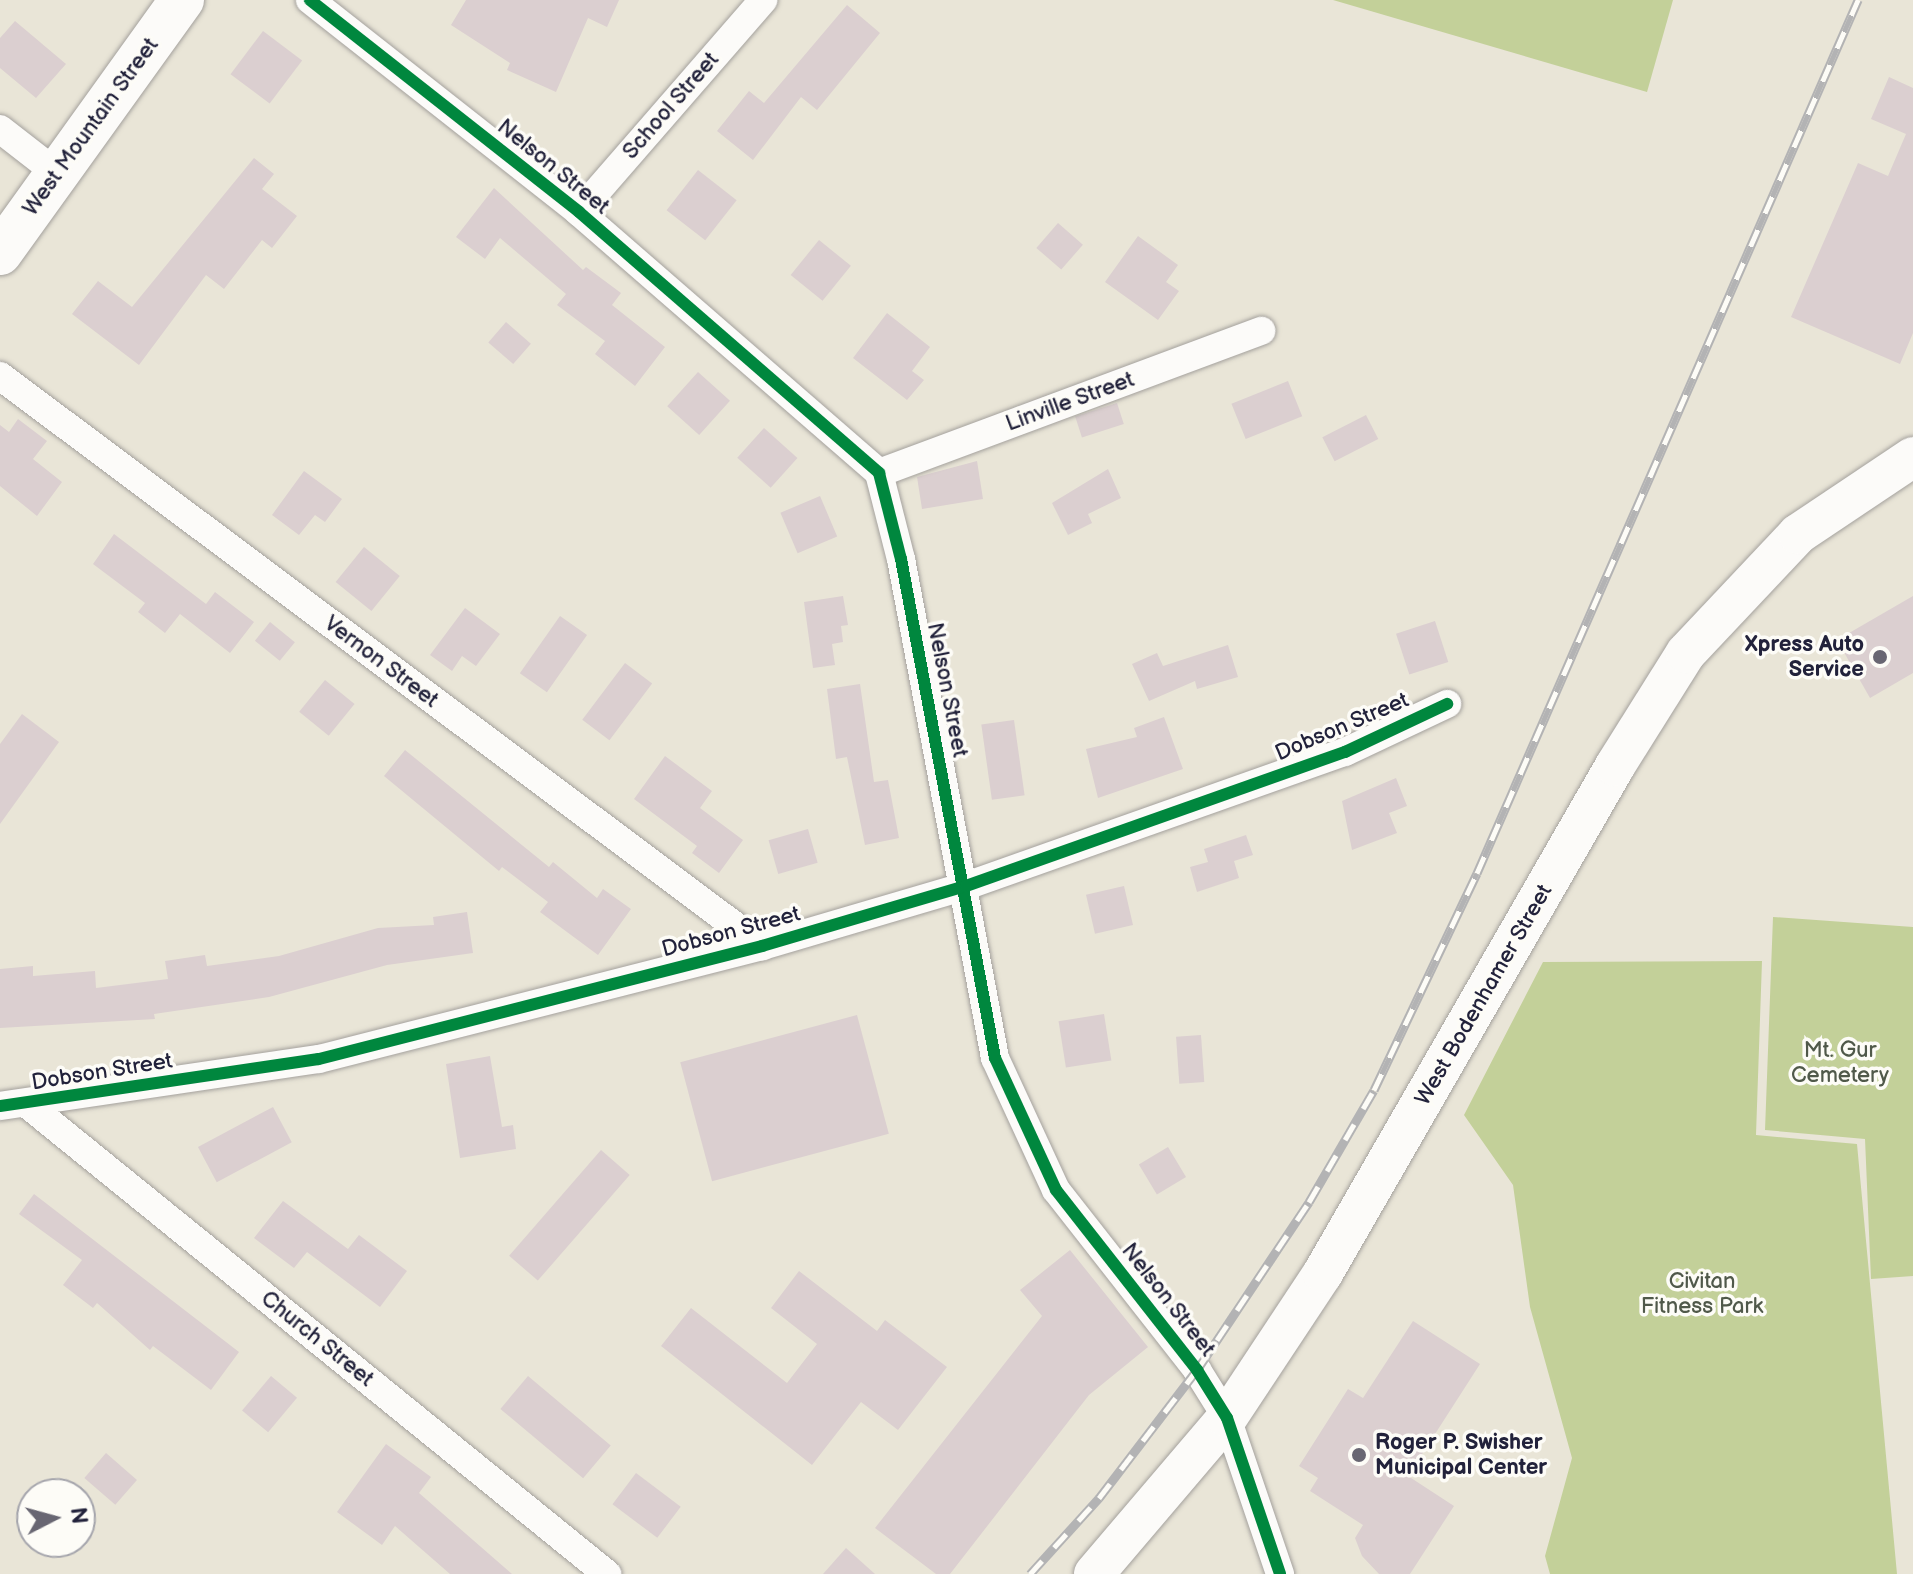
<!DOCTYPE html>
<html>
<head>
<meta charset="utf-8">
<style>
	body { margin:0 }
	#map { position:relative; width:1913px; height:1574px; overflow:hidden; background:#e9e5d7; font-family:"Balsamiq Sans",sans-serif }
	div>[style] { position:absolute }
	.green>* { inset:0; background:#c3d099 }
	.building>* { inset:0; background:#dbcfd0; transform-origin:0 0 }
	.roads { filter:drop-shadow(0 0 2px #a4a19d) drop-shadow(0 0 2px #a4a19d) }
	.street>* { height:28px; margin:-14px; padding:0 14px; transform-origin:14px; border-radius:14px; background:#fcfbf9 }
	.secondary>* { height:40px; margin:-20px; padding:0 20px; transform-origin:20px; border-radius:20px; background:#fcfbf9 }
	.primary>* { height:44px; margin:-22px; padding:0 22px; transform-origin:22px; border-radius:22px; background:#fcfbf9 }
	.rail>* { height:9px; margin-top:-4.5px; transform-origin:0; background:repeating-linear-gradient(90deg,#fdfcf7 0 18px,#b3b3b4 0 36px); box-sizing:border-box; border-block:2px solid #b3b3b4 }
	.cycleway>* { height:12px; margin:-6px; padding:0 6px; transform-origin:6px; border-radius:6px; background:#00873e }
	.dots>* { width:22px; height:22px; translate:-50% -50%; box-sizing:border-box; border:4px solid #fdfcf7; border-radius:50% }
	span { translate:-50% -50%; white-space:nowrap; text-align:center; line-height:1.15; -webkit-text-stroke:7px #fdfcf7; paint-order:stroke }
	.street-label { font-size:22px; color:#22223b }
	.poi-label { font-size:22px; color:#22223b; font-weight:700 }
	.right { translate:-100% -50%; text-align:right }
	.left { translate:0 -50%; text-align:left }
	.park-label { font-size:22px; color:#50594a }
	.north { position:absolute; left:16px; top:1478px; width:80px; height:80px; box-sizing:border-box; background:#fdfcf7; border:2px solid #a5a5ac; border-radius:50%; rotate:84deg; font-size:22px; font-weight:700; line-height:32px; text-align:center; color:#22223b }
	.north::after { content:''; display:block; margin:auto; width:28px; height:36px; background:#686672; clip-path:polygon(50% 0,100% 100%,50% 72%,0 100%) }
</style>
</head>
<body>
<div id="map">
	<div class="green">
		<div style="clip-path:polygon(1333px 0,1673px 0,1647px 92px)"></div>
		<div style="clip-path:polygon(1773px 917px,1913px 927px,1913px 1276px,1871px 1279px,1865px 1139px,1765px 1130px)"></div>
		<div style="clip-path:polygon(1762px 961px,1756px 1135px,1857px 1144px,1897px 1574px,1550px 1574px,1545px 1556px,1572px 1458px,1530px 1307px,1513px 1185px,1464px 1115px,1543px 962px)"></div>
	</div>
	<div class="building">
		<div style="clip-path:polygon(466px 0,619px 0,607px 27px,588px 18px,556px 92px,507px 70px,510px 63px,451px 25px)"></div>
		<div style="clip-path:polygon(847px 5px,880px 33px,817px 110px,801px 97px,753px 160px,717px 131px,749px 91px,764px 103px)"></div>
		<div style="clip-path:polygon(15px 21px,66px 64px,36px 98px,0 68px,0 38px)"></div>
		<div style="left:263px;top:31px;width:49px;height:54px;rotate:37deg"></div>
		<div style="clip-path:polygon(1889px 77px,1913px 88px,1913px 333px,1900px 364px,1791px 317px,1858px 163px,1888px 176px,1906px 134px,1871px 119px)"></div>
		<div style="clip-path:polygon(254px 158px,274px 174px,262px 189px,297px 216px,272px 248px,262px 240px,224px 289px,206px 275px,139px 365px,72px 314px,98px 281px,132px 307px)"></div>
		<div style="left:698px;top:170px;width:49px;height:51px;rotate:38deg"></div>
		<div style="clip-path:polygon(494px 188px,583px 270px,586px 267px,621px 293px,612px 305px,665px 347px,635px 386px,595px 354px,605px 341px,557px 305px,566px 294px,500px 238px,485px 259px,456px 237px)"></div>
		<div style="left:1058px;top:223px;width:33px;height:33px;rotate:41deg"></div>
		<div style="clip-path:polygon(1138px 236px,1178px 265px,1166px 282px,1179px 291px,1158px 320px,1105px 282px)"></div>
		<div style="left:819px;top:240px;width:41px;height:45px;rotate:39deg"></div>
		<div style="clip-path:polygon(887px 313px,930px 347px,912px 371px,924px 380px,907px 400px,853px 358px)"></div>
		<div style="left:506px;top:322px;width:33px;height:27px;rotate:41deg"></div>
		<div style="left:698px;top:372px;width:43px;height:46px;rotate:42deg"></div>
		<div style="left:1288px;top:381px;width:38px;height:61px;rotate:68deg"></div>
		<div style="left:1117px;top:403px;width:22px;height:44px;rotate:72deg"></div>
		<div style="left:1366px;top:415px;width:27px;height:49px;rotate:63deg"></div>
		<div style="clip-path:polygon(18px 419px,47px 441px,33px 459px,62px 482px,37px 516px,0 486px,0 425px,9px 432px)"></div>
		<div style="left:764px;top:428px;width:45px;height:40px;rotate:42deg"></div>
		<div style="clip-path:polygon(977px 461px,983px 499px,922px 509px,917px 477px)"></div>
		<div style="clip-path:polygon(1108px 469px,1121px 498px,1088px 514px,1092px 523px,1068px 535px,1052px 503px)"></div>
		<div style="clip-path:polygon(304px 471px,342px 499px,325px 522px,315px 515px,299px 535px,272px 515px)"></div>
		<div style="left:820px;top:496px;width:44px;height:43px;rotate:67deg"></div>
		<div style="clip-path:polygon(114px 534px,206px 604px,215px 592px,254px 622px,230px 653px,180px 614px,165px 633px,138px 612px,145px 603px,93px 564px)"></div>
		<div style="left:364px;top:547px;width:46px;height:45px;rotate:39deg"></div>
		<div style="clip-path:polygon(843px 596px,848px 625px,841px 626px,843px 642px,832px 644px,835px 665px,813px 668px,804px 602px)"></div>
		<div style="clip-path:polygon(1913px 596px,1913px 673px,1870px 698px,1837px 640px)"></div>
		<div style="clip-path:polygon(465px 608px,500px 634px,476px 666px,462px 656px,452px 671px,430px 655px)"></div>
		<div style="left:560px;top:616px;width:33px;height:70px;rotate:35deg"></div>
		<div style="left:1435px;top:621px;width:43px;height:41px;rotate:72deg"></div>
		<div style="left:270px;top:622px;width:32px;height:24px;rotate:39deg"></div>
		<div style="clip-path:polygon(1228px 645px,1238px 677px,1197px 689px,1195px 681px,1149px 701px,1132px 664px,1157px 653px,1163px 666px)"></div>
		<div style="left:625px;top:663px;width:34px;height:71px;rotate:37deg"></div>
		<div style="left:325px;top:680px;width:38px;height:41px;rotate:39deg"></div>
		<div style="clip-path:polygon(860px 684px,874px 782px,888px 780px,899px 838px,865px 845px,847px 757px,836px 759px,827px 689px)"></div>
		<div style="clip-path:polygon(22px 714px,59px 742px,0 824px,0 744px)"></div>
		<div style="clip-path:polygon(1164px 717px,1183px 769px,1098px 798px,1086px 749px,1137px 737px,1134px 728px)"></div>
		<div style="left:1014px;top:720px;width:76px;height:33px;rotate:82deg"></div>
		<div style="clip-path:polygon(405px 750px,549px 867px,553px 862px,597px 898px,603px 889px,631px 909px,598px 955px,540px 912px,548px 902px,502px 867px,499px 871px,384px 776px)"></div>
		<div style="clip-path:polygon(665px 756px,712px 791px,700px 808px,743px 840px,719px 873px,692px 853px,697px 846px,634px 799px)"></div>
		<div style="clip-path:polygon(1396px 778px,1407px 806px,1389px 813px,1397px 833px,1352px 850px,1342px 801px)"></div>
		<div style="left:808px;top:829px;width:35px;height:41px;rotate:74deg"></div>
		<div style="clip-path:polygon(1246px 835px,1253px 855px,1234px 861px,1239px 878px,1197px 892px,1190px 867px,1208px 862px,1204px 849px)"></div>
		<div style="left:1124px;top:886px;width:40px;height:39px;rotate:77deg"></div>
		<div style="clip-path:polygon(467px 912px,473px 953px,387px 965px,269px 997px,154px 1014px,155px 1019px,0 1028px,0 969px,33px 966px,33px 976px,95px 971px,96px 988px,168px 979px,165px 961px,205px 955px,207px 966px,279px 956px,378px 928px,434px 925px,433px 917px)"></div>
		<div style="left:1104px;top:1014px;width:47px;height:46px;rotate:81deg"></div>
		<div style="left:857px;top:1015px;width:123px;height:183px;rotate:75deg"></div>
		<div style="left:1201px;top:1035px;width:47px;height:25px;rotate:86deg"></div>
		<div style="clip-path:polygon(490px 1056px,502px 1127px,513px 1125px,516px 1149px,460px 1158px,446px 1064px)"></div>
		<div style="left:273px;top:1107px;width:40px;height:85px;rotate:62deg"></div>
		<div style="left:1168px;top:1147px;width:35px;height:34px;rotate:59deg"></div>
		<div style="left:601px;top:1150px;width:38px;height:140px;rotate:41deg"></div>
		<div style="clip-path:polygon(34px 1194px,239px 1352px,211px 1390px,153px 1346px,150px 1350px,97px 1303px,93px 1308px,63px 1285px,82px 1260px,19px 1214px)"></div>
		<div style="clip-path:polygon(283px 1201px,348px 1249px,359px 1235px,407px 1271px,380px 1307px,307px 1252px,294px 1268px,254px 1238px)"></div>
		<div style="clip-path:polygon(1070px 1250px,1148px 1347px,1089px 1395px,950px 1574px,936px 1574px,875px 1528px,1042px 1316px,1020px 1290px)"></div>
		<div style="clip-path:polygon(799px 1271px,877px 1331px,885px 1320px,947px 1367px,898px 1430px,861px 1402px,812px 1465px,661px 1346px,691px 1308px,787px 1383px,817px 1344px,771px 1308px)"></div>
		<div style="clip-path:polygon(1413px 1321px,1480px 1364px,1408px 1476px,1454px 1506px,1410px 1574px,1379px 1574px,1362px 1556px,1355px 1538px,1363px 1525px,1310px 1491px,1318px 1478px,1299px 1466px,1348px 1389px,1363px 1398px)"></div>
		<div style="left:271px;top:1376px;width:34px;height:45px;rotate:40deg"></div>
		<div style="left:528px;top:1376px;width:108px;height:43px;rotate:40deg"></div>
		<div style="clip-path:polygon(386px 1444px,431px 1477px,419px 1493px,512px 1574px,450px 1574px,395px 1526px,382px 1545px,337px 1512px)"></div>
		<div style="left:106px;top:1453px;width:41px;height:33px;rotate:41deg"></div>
		<div style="left:636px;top:1473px;width:56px;height:39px;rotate:37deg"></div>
		<div style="clip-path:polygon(846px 1548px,875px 1574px,823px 1574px)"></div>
	</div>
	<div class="roads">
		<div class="street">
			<div style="left:310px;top:0;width:342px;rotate:38.2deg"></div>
			<div style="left:579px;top:212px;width:398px;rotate:41deg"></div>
			<div style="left:879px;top:473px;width:89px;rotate:75.7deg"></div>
			<div style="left:901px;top:559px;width:508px;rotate:79.33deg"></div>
			<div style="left:995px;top:1058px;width:145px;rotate:65.2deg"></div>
			<div style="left:1056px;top:1190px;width:229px;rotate:51.9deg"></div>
			<div style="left:1197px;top:1370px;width:57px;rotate:58deg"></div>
			<div style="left:1227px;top:1418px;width:165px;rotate:71.2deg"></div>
			<div style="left:0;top:129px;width:75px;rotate:37.9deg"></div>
			<div style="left:579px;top:212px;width:281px;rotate:-49deg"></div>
			<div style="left:0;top:376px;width:952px;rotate:36.8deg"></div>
			<div style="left:879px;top:473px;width:408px;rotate:-20.4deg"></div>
			<div style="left:27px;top:1104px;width:747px;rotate:39.02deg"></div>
			<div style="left:0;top:1106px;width:322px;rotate:-8.4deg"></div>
			<div style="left:319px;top:1059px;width:457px;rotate:-14.3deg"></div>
			<div style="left:762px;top:946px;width:213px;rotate:-16.4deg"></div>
			<div style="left:966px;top:886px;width:402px;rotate:-19.5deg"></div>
			<div style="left:1345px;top:752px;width:113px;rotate:-25.2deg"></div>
		</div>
		<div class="secondary">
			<div style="left:1094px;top:1574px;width:205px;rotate:-49.6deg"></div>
			<div style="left:1227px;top:1418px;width:174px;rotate:-56.5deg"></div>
			<div style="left:1323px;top:1273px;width:585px;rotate:-60.06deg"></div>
			<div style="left:1615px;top:766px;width:133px;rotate:-57.9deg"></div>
			<div style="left:1686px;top:653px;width:163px;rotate:-46.7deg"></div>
			<div style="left:1798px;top:534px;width:138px;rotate:-33.8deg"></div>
		</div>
		<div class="primary">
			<div style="left:0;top:253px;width:312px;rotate:-54.3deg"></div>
		</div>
	</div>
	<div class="rail">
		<div style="left:1030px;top:1574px;width:103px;rotate:-47.8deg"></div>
		<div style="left:1099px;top:1498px;width:161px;rotate:-52.6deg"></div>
		<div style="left:1197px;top:1370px;width:202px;rotate:-56.3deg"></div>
		<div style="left:1309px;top:1202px;width:129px;rotate:-59.9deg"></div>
		<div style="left:1374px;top:1090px;width:240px;rotate:-64.6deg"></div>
		<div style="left:1477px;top:873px;width:953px;rotate:-66.42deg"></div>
	</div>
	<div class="cycleway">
		<div style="left:310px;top:0;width:342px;rotate:38.2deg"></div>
		<div style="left:579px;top:212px;width:398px;rotate:41deg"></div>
		<div style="left:879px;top:473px;width:89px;rotate:75.7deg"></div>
		<div style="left:901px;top:559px;width:508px;rotate:79.33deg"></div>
		<div style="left:995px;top:1058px;width:145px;rotate:65.2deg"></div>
		<div style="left:1056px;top:1190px;width:229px;rotate:51.9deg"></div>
		<div style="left:1197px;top:1370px;width:57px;rotate:58deg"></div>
		<div style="left:1227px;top:1418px;width:165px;rotate:71.2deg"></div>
		<div style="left:0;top:1106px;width:322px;rotate:-8.4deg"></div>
		<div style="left:319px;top:1059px;width:457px;rotate:-14.3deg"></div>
		<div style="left:762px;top:946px;width:213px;rotate:-16.4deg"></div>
		<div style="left:966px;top:886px;width:402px;rotate:-19.5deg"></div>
		<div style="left:1345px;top:752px;width:113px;rotate:-25.2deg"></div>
	</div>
	<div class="dots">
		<div style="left:1880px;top:657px;background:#686672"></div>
		<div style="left:1359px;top:1455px;background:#686672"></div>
	</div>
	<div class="street-label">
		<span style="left:671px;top:106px;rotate:-49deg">School Street</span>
		<span style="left:91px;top:127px;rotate:-54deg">West Mountain Street</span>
		<span style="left:553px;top:167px;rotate:39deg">Nelson Street</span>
		<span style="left:1070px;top:402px;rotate:-20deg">Linville Street</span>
		<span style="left:381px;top:662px;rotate:37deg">Vernon Street</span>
		<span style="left:947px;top:690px;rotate:79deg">Nelson Street</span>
		<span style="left:1342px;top:727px;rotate:-23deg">Dobson Street</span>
		<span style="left:731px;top:932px;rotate:-15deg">Dobson Street</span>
		<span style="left:1484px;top:995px;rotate:-60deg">West Bodenhamer Street</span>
		<span style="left:102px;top:1072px;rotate:-9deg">Dobson Street</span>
		<span style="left:1168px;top:1300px;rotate:52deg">Nelson Street</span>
		<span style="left:317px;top:1339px;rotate:39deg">Church Street</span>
	</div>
	<div class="poi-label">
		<span class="right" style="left:1864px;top:657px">Xpress Auto<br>Service</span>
		<span class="left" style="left:1375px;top:1455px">Roger P. Swisher<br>Municipal Center</span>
	</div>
	<div class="park-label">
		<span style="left:1840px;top:1063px">Mt. Gur<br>Cemetery</span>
		<span style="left:1702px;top:1294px">Civitan<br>Fitness Park</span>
	</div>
	<div class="north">N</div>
</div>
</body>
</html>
